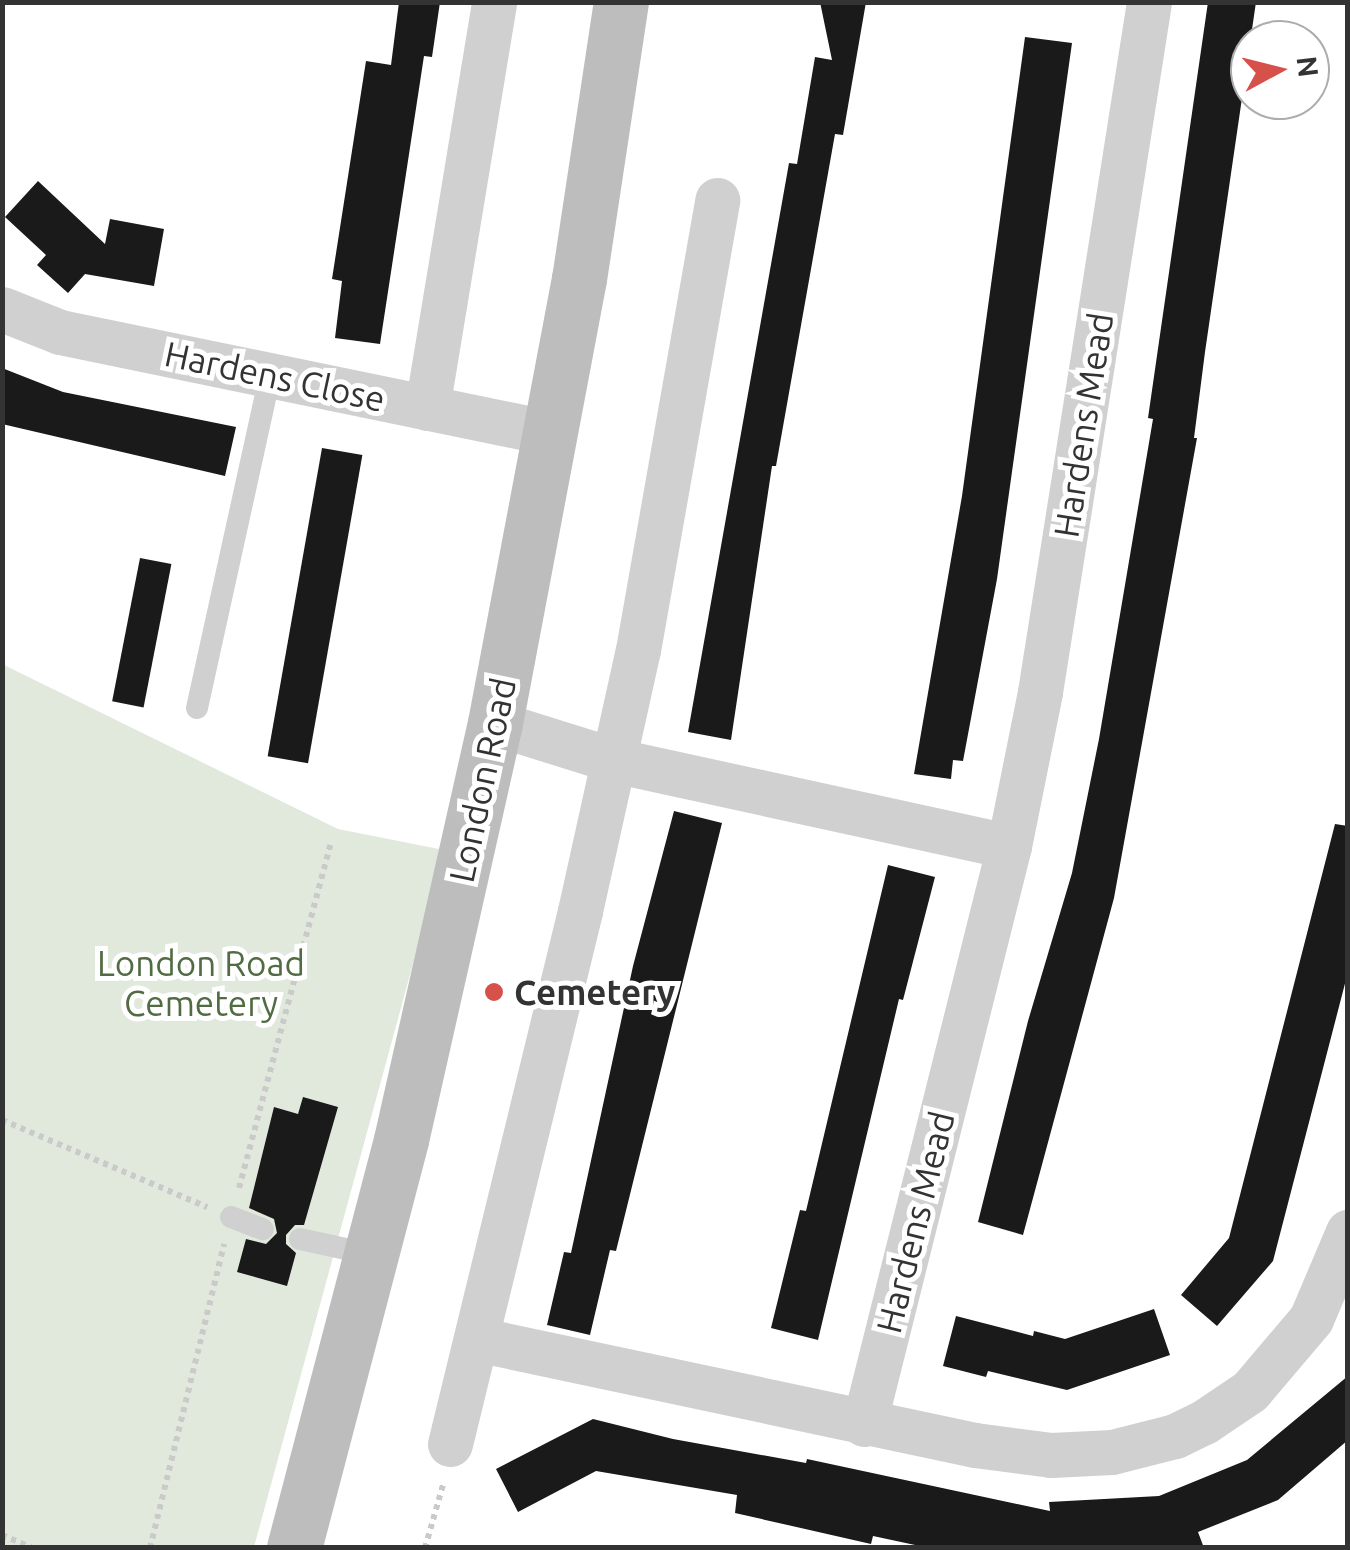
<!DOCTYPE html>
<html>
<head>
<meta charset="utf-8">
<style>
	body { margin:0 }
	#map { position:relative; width:1350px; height:1550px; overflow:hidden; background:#fff; font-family:Ubuntu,sans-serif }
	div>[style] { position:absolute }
	.green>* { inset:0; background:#e1e9dd }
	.building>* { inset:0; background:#1a1a1a; transform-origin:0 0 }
	.path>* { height:6px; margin-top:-3px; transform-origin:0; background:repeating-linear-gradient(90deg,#cacaca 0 5px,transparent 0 10px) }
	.lane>* { height:22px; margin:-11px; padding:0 11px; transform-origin:11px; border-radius:11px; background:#d0d0d0 }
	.street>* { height:45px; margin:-22.5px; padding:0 22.5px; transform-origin:22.5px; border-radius:22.5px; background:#d0d0d0 }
	.secondary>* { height:55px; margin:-27.5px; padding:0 27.5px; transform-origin:27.5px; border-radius:27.5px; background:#bdbdbd }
	.dots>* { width:28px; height:28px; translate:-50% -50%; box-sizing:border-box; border:5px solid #fff; border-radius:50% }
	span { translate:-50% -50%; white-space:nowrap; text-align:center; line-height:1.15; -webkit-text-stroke:10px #fff; paint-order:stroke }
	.street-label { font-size:35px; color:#333 }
	.park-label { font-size:35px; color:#516b43 }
	.poi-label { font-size:35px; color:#333; font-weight:700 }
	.left { translate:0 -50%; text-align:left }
	.frame { position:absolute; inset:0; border:5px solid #333; pointer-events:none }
	.north { position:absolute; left:1230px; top:20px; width:100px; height:100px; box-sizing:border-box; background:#fff; border:2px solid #adadad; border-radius:50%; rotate:83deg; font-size:28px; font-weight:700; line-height:40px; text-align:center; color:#333 }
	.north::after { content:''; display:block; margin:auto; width:35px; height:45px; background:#d65149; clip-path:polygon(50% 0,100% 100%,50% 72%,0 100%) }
</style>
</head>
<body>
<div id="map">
	<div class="green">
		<div style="clip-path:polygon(2px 664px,338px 829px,444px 850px,254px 1547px,3px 1547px)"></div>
	</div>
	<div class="building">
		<div style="clip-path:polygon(399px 2px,440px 2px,432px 57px,424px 56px,380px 344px,335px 338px,342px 281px,332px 279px,366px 61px,391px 65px)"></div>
		<div style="clip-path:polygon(820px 2px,866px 2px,843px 135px,835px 134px,776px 466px,772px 466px,731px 740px,688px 732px,789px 163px,797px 164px,815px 57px,832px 60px)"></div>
		<div style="clip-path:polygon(1208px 2px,1256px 2px,1205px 352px,1194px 438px,1197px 438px,1114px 898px,1023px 1235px,978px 1222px,1028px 1021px,1072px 873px,1099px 739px,1153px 419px,1148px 418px)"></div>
		<div style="clip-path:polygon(1025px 37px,1072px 43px,997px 579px,963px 761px,953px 760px,951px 779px,914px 774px,962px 496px)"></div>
		<div style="clip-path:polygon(38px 181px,105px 244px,110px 219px,164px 229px,154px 286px,85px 274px,68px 293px,37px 265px,46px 255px,5px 217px)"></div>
		<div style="clip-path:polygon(2px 368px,63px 392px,236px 427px,225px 476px,2px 424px)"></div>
		<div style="left:322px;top:448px;width:41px;height:313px;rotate:10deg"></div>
		<div style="left:140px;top:558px;width:32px;height:146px;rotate:11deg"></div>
		<div style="clip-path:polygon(674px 811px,722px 823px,616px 1251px,610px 1250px,590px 1335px,547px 1325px,564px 1252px,571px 1253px,633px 966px)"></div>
		<div style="clip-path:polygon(1335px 824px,1348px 826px,1348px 972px,1273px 1261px,1217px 1326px,1181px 1295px,1229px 1238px)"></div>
		<div style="clip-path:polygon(888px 865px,935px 877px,903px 1000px,899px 999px,818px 1340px,771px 1328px,800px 1210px,806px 1211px)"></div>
		<div style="clip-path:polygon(303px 1097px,338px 1107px,304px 1225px,295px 1225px,286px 1235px,286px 1244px,296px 1253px,287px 1286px,237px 1272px,246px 1239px,266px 1244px,277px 1233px,274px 1219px,249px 1208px,274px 1107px,298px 1114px)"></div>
		<div style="clip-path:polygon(1154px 1309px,1170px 1355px,1067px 1390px,988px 1371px,986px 1377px,943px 1366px,956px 1316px,1033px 1336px,1034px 1331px,1065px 1339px)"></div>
		<div style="clip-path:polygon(1348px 1376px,1348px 1440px,1278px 1500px,1198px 1532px,1204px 1548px,929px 1548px,873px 1536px,871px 1544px,735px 1513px,737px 1495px,596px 1471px,518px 1512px,496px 1469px,593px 1419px,673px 1439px,806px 1463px,807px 1459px,1050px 1511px,1049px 1502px,1159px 1496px,1247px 1460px)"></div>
	</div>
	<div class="path">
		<div style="left:2px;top:1120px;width:223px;rotate:23deg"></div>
		<div style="left:239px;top:1188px;width:358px;rotate:-75.1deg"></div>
		<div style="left:2px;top:1535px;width:34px;rotate:23deg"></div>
		<div style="left:150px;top:1548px;width:313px;rotate:-76.3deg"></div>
		<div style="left:425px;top:1548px;width:66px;rotate:-74.1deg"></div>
	</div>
	<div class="lane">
		<div style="left:197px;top:708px;width:341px;rotate:-77.6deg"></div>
		<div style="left:231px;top:1217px;width:34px;rotate:21deg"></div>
		<div style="left:300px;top:1239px;width:75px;rotate:12.4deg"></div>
	</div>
	<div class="street">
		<div style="left:2px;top:309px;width:62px;rotate:21.6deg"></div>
		<div style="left:60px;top:332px;width:501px;rotate:11.62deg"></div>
		<div style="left:427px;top:408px;width:411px;rotate:-80.6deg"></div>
		<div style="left:495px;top:723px;width:124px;rotate:17.4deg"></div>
		<div style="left:613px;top:760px;width:405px;rotate:12.3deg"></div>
		<div style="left:476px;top:1339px;width:510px;rotate:11.99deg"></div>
		<div style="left:975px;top:1445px;width:77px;rotate:7.5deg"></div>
		<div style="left:1051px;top:1455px;width:61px;rotate:-2.8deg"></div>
		<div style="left:1112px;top:1452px;width:65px;rotate:-14.3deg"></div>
		<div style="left:1175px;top:1436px;width:32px;rotate:-26deg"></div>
		<div style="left:1204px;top:1422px;width:55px;rotate:-34deg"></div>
		<div style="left:1250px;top:1391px;width:94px;rotate:-49.7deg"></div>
		<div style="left:1311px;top:1319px;width:95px;rotate:-67deg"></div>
		<div style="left:864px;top:1424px;width:596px;rotate:-75.92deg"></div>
		<div style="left:1009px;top:846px;width:157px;rotate:-78.6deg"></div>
		<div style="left:1040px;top:692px;width:699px;rotate:-81.02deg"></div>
		<div style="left:450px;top:1444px;width:549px;rotate:-76.29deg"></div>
		<div style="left:580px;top:911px;width:267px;rotate:-77.5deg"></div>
		<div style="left:638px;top:650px;width:457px;rotate:-80deg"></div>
	</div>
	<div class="secondary">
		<div style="left:294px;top:1548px;width:422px;rotate:-75.3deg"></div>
		<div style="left:401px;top:1140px;width:427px;rotate:-77.3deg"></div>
		<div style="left:495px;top:723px;width:452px;rotate:-79.3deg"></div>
		<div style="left:579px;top:279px;width:280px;rotate:-81.4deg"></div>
	</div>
	<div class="dots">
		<div style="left:494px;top:992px;background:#d65149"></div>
	</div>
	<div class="street-label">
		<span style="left:275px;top:376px;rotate:12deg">Hardens Close</span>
		<span style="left:1083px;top:425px;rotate:-81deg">Hardens Mead</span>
		<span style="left:482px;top:780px;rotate:-78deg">London Road</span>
		<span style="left:915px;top:1222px;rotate:-76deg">Hardens Mead</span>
	</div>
	<div class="park-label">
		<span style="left:201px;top:983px">London Road<br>Cemetery</span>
	</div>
	<div class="poi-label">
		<span class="left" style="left:514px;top:992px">Cemetery</span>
	</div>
	<div class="frame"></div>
	<div class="north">N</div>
</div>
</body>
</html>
